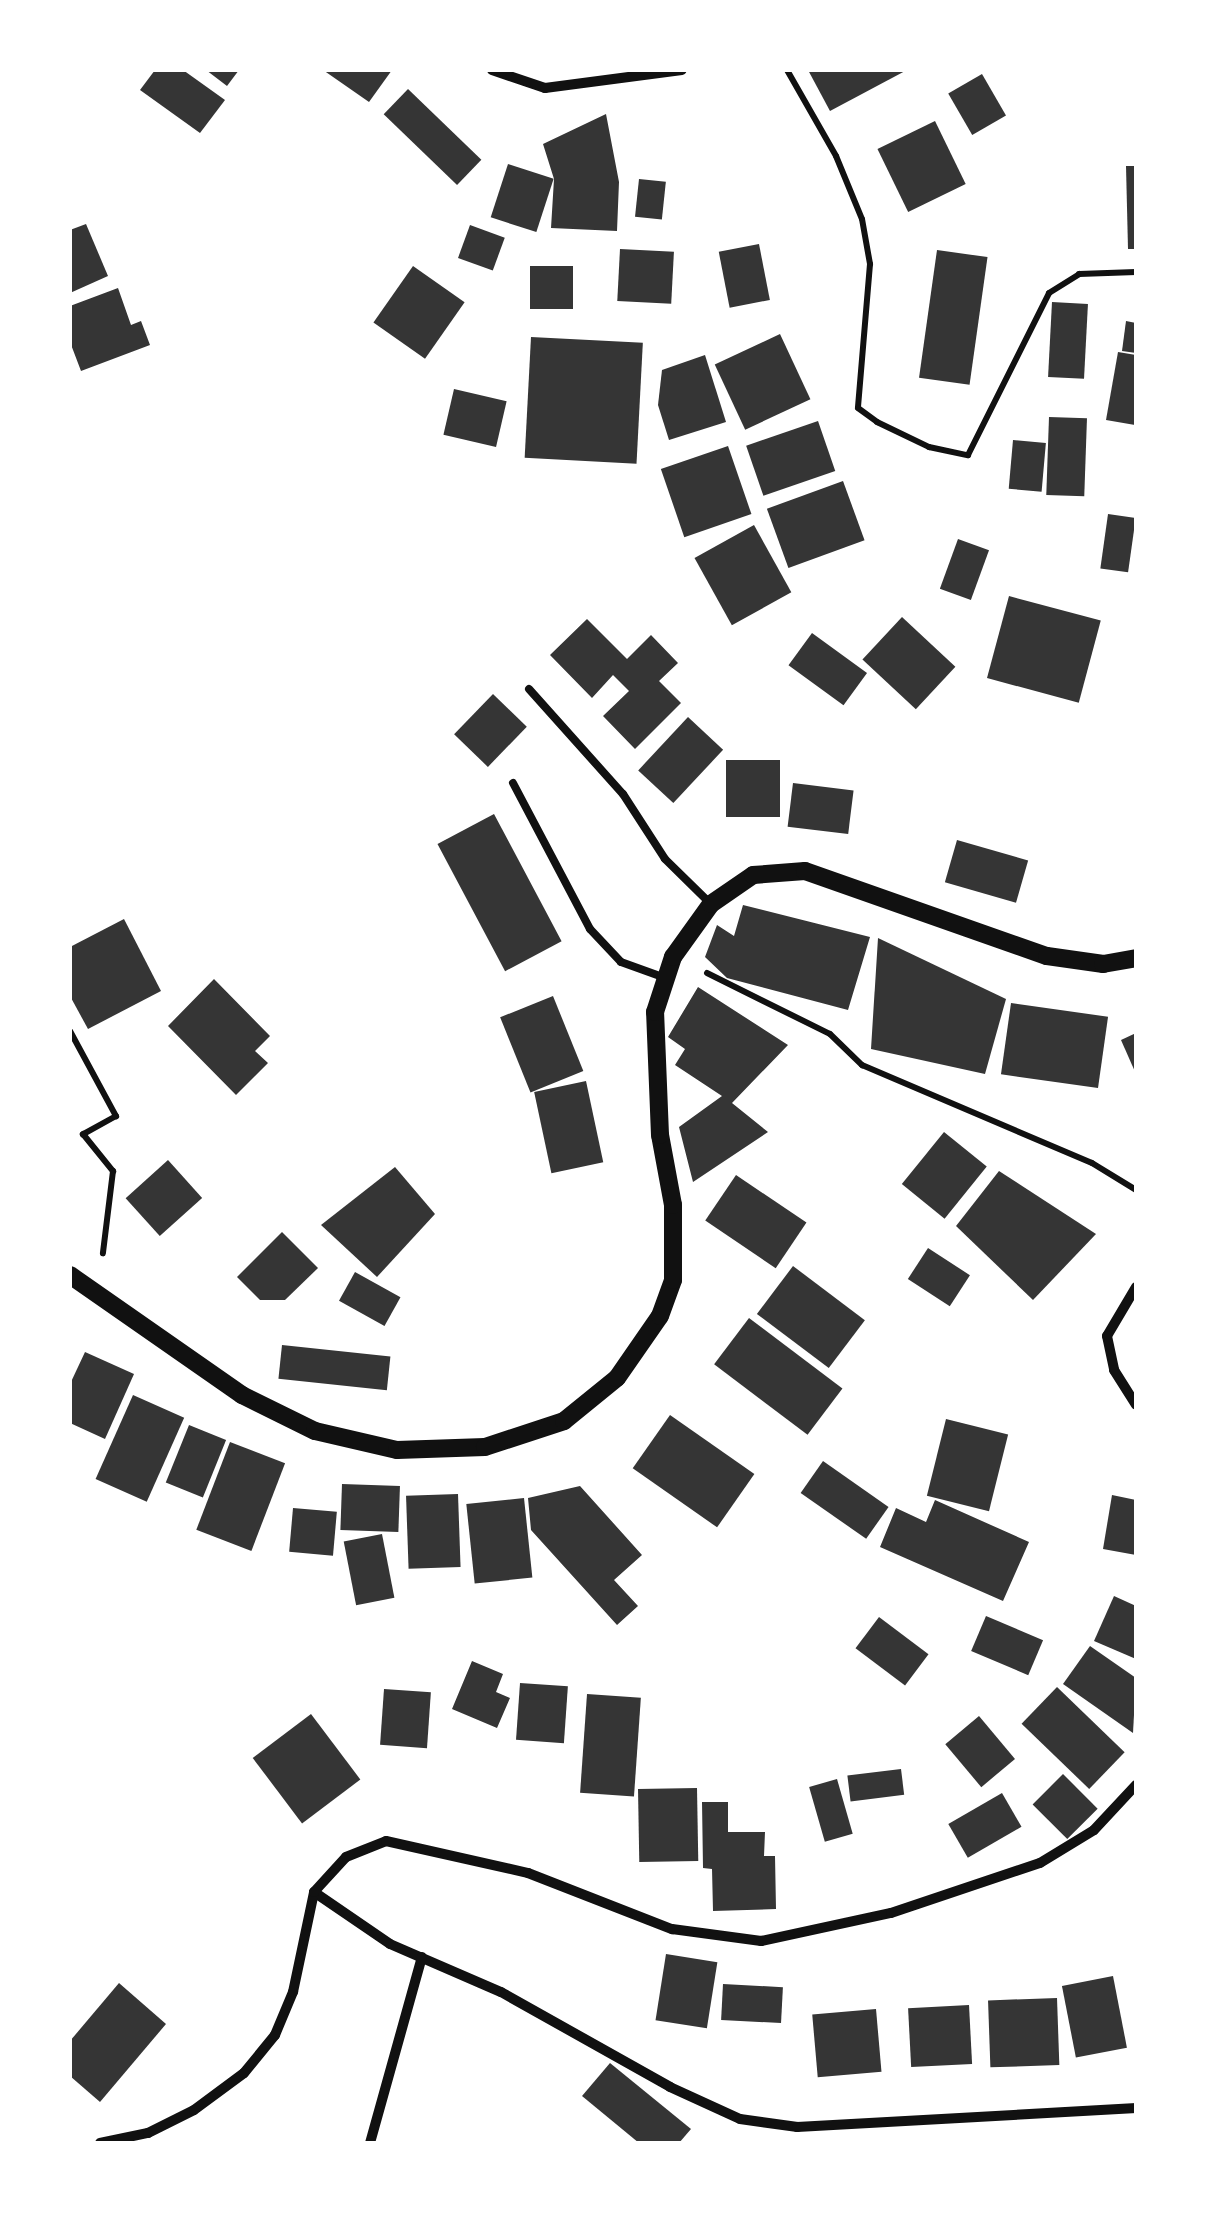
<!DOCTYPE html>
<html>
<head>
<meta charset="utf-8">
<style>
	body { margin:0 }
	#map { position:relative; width:1206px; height:2213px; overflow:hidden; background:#fff; font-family:"Titillium Web",sans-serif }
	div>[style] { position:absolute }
	.building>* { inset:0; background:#353535; transform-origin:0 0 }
	.path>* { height:6px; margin:-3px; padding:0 3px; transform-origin:3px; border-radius:3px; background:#111 }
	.service>* { height:8px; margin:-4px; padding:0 4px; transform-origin:4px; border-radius:4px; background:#111 }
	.minor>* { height:10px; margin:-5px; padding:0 5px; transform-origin:5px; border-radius:5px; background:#111 }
	.tertiary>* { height:18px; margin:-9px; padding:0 9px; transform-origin:9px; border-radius:9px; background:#111 }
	span { translate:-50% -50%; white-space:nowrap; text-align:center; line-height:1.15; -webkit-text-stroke:8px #fff; paint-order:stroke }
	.frame { position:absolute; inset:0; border:72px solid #fff; pointer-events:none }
</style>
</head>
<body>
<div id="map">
	<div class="building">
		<div style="clip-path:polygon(155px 70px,183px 70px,225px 100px,200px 133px,140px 90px)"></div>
		<div style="clip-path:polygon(206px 70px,239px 70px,227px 86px)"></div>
		<div style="clip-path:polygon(323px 70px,392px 70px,369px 102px)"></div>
		<div style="clip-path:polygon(808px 70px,907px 70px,830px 111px)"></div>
		<div style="left:982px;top:74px;width:48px;height:39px;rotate:60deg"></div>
		<div style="left:408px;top:89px;width:102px;height:35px;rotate:44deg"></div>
		<div style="clip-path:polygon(606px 114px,619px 182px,617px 231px,551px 228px,554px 179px,543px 144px)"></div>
		<div style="left:935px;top:121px;width:70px;height:64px;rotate:64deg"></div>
		<div style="left:508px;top:164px;width:48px;height:56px;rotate:18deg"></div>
		<div style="clip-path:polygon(1126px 166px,1136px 166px,1136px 249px,1128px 249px)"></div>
		<div style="left:639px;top:179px;width:27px;height:38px;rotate:6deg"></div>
		<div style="clip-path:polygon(86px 224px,108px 276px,70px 293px,70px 230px)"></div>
		<div style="left:470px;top:225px;width:37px;height:35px;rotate:20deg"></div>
		<div style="left:759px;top:244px;width:57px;height:41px;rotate:79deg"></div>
		<div style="left:620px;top:249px;width:54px;height:52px;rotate:3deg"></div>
		<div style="left:937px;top:250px;width:51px;height:129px;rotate:8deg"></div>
		<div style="left:413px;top:266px;width:63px;height:69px;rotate:35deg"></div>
		<div style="left:530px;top:266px;width:43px;height:43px"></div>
		<div style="clip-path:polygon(118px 288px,131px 325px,141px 321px,150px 345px,81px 371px,70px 342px,70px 306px)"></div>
		<div style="left:1052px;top:302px;width:36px;height:75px;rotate:3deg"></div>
		<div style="clip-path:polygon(1126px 321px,1136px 323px,1136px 353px,1122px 351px)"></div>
		<div style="left:780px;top:334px;width:72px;height:72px;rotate:65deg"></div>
		<div style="left:531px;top:337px;width:112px;height:121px;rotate:3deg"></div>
		<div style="clip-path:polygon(1118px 352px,1136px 355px,1135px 425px,1106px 420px)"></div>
		<div style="clip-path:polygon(705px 355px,726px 422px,669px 440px,658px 405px,662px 370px)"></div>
		<div style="left:454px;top:389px;width:54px;height:47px;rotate:13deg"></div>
		<div style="left:1049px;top:417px;width:38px;height:78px;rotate:2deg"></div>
		<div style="left:818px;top:421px;width:53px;height:76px;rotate:71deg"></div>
		<div style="left:1013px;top:440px;width:33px;height:49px;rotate:5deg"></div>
		<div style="left:728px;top:446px;width:72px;height:71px;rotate:71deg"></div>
		<div style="left:843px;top:481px;width:63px;height:81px;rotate:70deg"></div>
		<div style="left:1108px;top:514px;width:28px;height:55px;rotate:8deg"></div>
		<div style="left:754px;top:525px;width:77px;height:68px;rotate:61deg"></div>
		<div style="left:958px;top:539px;width:33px;height:53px;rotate:20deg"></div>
		<div style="left:1009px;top:596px;width:95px;height:85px;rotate:15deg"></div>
		<div style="left:902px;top:617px;width:73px;height:58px;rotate:43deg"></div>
		<div style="clip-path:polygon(587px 619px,627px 659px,651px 635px,678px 663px,659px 681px,681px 703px,635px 749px,603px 716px,629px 691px,613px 675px,592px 698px,550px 655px)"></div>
		<div style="left:812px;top:633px;width:68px;height:40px;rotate:36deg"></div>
		<div style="left:493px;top:694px;width:47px;height:56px;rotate:44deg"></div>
		<div style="left:688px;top:717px;width:48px;height:73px;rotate:43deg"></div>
		<div style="left:780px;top:760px;width:57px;height:54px;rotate:90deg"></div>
		<div style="left:793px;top:783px;width:61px;height:44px;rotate:7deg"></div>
		<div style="left:494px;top:814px;width:144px;height:64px;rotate:62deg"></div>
		<div style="left:957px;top:840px;width:74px;height:44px;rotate:16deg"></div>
		<div style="clip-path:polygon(743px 905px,870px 937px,848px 1010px,727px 978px,705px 957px,717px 925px,734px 936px)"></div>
		<div style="clip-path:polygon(124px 919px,161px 991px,88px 1029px,70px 996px,70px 947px)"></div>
		<div style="clip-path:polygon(878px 938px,1006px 999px,985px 1074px,871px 1049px)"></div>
		<div style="clip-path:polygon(214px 979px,270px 1036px,255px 1051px,268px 1063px,236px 1095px,168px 1026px)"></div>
		<div style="clip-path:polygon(698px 987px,788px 1045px,732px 1103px,768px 1132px,693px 1182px,679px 1127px,722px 1096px,675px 1065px,685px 1049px,668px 1037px)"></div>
		<div style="left:553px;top:996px;width:81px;height:57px;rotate:68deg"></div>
		<div style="left:1011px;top:1003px;width:98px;height:72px;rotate:8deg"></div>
		<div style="clip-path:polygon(1136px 1033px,1136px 1074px,1121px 1040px)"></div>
		<div style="left:586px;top:1081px;width:83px;height:53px;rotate:78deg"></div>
		<div style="left:944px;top:1132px;width:55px;height:67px;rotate:39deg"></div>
		<div style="left:168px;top:1160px;width:51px;height:57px;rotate:48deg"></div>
		<div style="clip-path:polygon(395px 1167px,435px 1214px,377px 1277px,321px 1225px)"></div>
		<div style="clip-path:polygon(999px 1171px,1096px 1234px,1033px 1300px,956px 1226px)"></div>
		<div style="left:736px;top:1175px;width:85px;height:55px;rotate:34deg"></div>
		<div style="clip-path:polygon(282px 1232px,318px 1268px,285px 1300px,260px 1300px,237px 1277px)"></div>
		<div style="left:928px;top:1248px;width:50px;height:37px;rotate:33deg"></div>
		<div style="left:793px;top:1266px;width:90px;height:60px;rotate:37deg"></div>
		<div style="left:355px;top:1272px;width:52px;height:33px;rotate:29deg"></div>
		<div style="left:749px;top:1318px;width:117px;height:58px;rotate:37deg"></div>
		<div style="left:282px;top:1345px;width:109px;height:34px;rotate:6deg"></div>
		<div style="clip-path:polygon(85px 1352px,134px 1374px,105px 1439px,70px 1423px,70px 1384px)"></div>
		<div style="left:133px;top:1395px;width:56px;height:92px;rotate:24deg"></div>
		<div style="left:670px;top:1415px;width:103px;height:65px;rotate:35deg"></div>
		<div style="left:946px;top:1419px;width:64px;height:79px;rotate:14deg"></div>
		<div style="left:189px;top:1425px;width:40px;height:62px;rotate:22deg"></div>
		<div style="left:230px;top:1442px;width:59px;height:94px;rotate:21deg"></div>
		<div style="left:823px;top:1461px;width:80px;height:39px;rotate:35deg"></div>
		<div style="left:342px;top:1484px;width:58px;height:46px;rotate:2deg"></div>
		<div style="clip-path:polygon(580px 1486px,642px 1555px,614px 1580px,638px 1606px,617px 1625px,531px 1530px,528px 1498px)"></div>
		<div style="left:458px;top:1494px;width:73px;height:52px;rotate:88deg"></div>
		<div style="clip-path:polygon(1112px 1495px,1136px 1500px,1136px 1555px,1103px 1549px)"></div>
		<div style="left:524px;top:1498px;width:80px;height:58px;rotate:84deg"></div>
		<div style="clip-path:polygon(935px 1500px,1029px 1542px,1003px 1601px,880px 1547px,896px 1508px,926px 1522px)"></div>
		<div style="left:293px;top:1508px;width:44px;height:44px;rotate:5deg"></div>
		<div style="left:382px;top:1534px;width:65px;height:39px;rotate:79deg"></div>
		<div style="clip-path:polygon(1114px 1596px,1136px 1606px,1136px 1659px,1094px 1641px)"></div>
		<div style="left:986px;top:1616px;width:62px;height:38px;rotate:23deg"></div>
		<div style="left:879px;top:1617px;width:62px;height:39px;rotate:37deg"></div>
		<div style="clip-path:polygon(1090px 1646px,1136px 1678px,1133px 1733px,1063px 1684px)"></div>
		<div style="clip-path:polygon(472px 1661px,503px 1674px,496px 1692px,510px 1698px,497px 1728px,452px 1709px)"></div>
		<div style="left:520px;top:1683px;width:48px;height:57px;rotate:4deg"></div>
		<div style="left:1057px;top:1687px;width:94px;height:51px;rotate:44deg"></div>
		<div style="left:384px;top:1689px;width:47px;height:56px;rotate:4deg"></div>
		<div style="left:587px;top:1694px;width:54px;height:99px;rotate:4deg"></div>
		<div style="left:311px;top:1714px;width:82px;height:73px;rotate:53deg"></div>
		<div style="left:979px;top:1716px;width:56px;height:44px;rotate:50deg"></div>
		<div style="left:901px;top:1769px;width:26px;height:54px;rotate:83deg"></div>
		<div style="left:1063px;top:1774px;width:49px;height:43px;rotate:45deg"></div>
		<div style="left:837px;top:1779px;width:57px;height:29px;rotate:74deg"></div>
		<div style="left:697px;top:1788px;width:73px;height:59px;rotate:89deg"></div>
		<div style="left:1002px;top:1793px;width:39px;height:62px;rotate:60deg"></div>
		<div style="clip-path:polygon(702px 1802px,728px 1802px,728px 1832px,765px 1832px,764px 1856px,775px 1856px,776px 1909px,713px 1911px,712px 1869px,703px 1868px)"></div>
		<div style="left:666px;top:1954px;width:52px;height:67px;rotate:9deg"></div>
		<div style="left:1113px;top:1976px;width:73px;height:52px;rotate:79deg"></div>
		<div style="clip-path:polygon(119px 1983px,166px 2024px,100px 2102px,70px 2076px,70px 2041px)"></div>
		<div style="left:723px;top:1984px;width:60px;height:36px;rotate:3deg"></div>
		<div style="left:1057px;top:1998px;width:67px;height:69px;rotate:88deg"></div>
		<div style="left:969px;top:2005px;width:59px;height:61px;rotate:87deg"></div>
		<div style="left:876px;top:2009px;width:63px;height:64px;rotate:85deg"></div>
		<div style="clip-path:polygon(610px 2063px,691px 2129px,679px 2143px,639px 2143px,582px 2096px)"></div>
	</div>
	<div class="path">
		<div style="left:787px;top:70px;width:99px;rotate:60.3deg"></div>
		<div style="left:836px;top:156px;width:68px;rotate:67.6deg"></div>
		<div style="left:862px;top:219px;width:46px;rotate:79.9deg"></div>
		<div style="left:870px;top:264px;width:144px;rotate:94.8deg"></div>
		<div style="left:858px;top:408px;width:24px;rotate:36deg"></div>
		<div style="left:877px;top:422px;width:58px;rotate:25.7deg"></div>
		<div style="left:929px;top:447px;width:40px;rotate:12deg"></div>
		<div style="left:968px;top:455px;width:181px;rotate:-63.4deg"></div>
		<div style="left:1049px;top:293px;width:36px;rotate:-32deg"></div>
		<div style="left:1079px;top:274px;width:57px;rotate:-2deg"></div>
		<div style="left:707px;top:973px;width:137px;rotate:26.4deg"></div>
		<div style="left:830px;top:1034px;width:45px;rotate:44.1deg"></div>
		<div style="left:862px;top:1065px;width:250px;rotate:23.1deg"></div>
		<div style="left:1092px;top:1163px;width:52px;rotate:31.5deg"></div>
		<div style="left:70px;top:1031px;width:97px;rotate:61.6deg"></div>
		<div style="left:116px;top:1116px;width:38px;rotate:151deg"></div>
		<div style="left:83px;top:1134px;width:48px;rotate:51deg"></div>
		<div style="left:113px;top:1171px;width:83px;rotate:97deg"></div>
	</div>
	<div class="service">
		<div style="left:529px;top:689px;width:141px;rotate:48.2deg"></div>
		<div style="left:623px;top:794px;width:77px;rotate:57.1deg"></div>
		<div style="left:665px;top:859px;width:64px;rotate:44.4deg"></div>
		<div style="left:513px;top:783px;width:165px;rotate:62.2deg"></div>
		<div style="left:590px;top:929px;width:45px;rotate:46.8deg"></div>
		<div style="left:621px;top:962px;width:45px;rotate:19.7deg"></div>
	</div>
	<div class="minor">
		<div style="left:492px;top:70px;width:56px;rotate:18.8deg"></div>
		<div style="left:545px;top:88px;width:138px;rotate:-7.5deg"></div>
		<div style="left:1136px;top:1287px;width:57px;rotate:120.6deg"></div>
		<div style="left:1107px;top:1336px;width:35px;rotate:78deg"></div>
		<div style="left:1114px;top:1370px;width:41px;rotate:57.8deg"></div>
		<div style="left:314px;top:1892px;width:92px;rotate:34.4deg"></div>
		<div style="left:390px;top:1944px;width:121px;rotate:23.4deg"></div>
		<div style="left:501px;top:1992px;width:194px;rotate:29.3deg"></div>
		<div style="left:670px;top:2087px;width:77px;rotate:24.6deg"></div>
		<div style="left:740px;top:2119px;width:58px;rotate:8deg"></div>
		<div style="left:797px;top:2127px;width:340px;rotate:-3.2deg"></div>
		<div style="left:100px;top:2143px;width:49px;rotate:-11.8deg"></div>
		<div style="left:148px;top:2133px;width:51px;rotate:-26.6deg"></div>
		<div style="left:194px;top:2110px;width:62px;rotate:-36.5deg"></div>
		<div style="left:244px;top:2073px;width:49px;rotate:-50.8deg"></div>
		<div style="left:275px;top:2035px;width:47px;rotate:-67.3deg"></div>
		<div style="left:293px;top:1992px;width:102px;rotate:-78.1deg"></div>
		<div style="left:314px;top:1892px;width:47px;rotate:-47.6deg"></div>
		<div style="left:346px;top:1857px;width:43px;rotate:-21.8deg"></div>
		<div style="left:386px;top:1841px;width:146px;rotate:12.7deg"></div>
		<div style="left:528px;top:1873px;width:155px;rotate:21.3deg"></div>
		<div style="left:672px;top:1929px;width:90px;rotate:7.7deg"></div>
		<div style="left:761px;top:1941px;width:133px;rotate:-12.2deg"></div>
		<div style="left:891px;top:1913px;width:157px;rotate:-18.6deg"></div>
		<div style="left:1040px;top:1863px;width:63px;rotate:-31.4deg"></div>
		<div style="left:1094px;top:1830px;width:62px;rotate:-47deg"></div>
		<div style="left:370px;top:2143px;width:193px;rotate:-74.4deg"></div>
	</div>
	<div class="tertiary">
		<div style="left:70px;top:1275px;width:210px;rotate:34.9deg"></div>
		<div style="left:242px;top:1395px;width:81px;rotate:26.3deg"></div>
		<div style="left:315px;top:1431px;width:84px;rotate:13deg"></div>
		<div style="left:397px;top:1450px;width:88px;rotate:-2deg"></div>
		<div style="left:485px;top:1447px;width:83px;rotate:-18.2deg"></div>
		<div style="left:564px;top:1421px;width:68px;rotate:-39.1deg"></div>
		<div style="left:617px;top:1378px;width:75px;rotate:-55.3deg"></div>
		<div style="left:660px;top:1316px;width:38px;rotate:-70deg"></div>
		<div style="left:673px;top:1280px;width:75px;rotate:-90deg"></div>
		<div style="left:673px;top:1205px;width:71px;rotate:-100.5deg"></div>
		<div style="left:660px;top:1135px;width:123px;rotate:-92.3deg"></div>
		<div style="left:655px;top:1012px;width:58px;rotate:-71.9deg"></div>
		<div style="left:673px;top:957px;width:65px;rotate:-54.4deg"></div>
		<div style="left:711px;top:904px;width:51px;rotate:-34.6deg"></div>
		<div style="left:753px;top:875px;width:52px;rotate:-4.4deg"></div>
		<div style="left:805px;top:871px;width:256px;rotate:19.4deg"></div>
		<div style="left:1047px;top:956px;width:57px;rotate:8.1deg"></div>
		<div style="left:1103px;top:964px;width:34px;rotate:-10deg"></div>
	</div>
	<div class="frame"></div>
</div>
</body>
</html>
